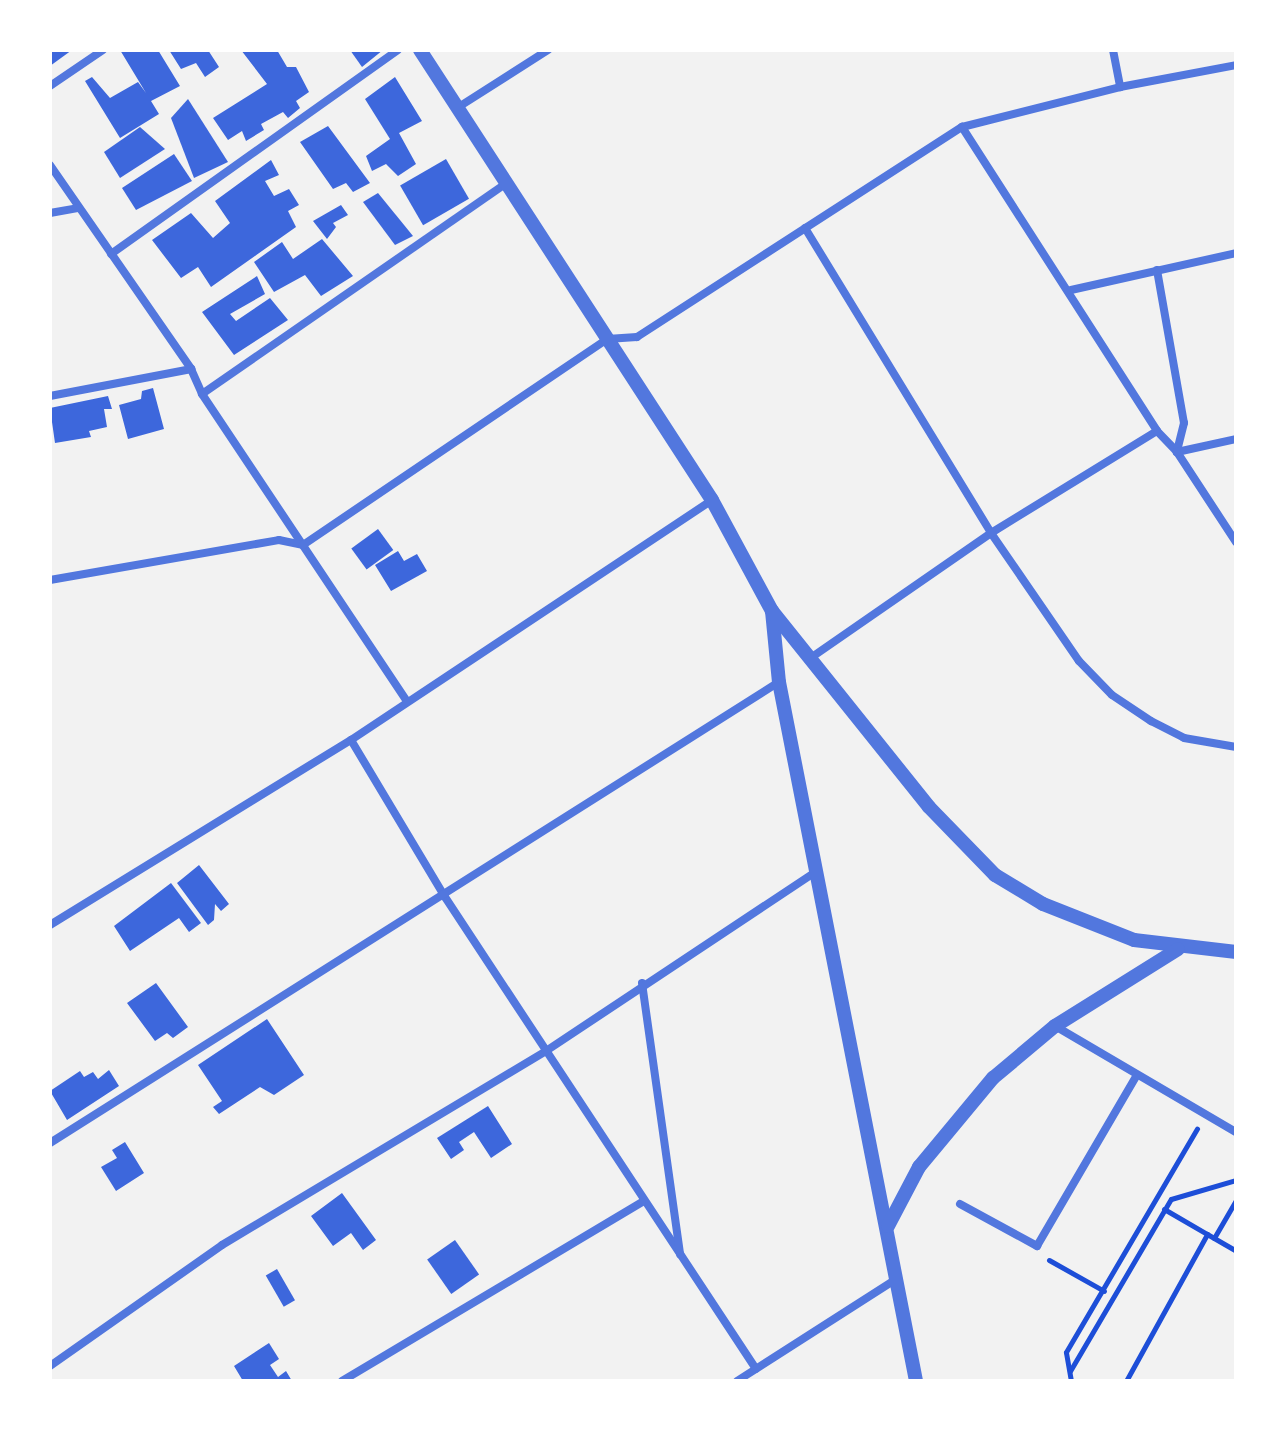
<!DOCTYPE html>
<html>
<head>
<meta charset="utf-8">
<style>
	body { margin:0 }
	#map { position:relative; width:1286px; height:1431px; overflow:hidden; background:#f2f2f2; font-family:Signika,sans-serif }
	div>[style] { position:absolute }
	.building>* { inset:0; background:#3d67dc; transform-origin:0 0 }
	.path>* { height:5px; margin:-2.5px; padding:0 2.5px; transform-origin:2.5px; border-radius:2.5px; background:#1d4ed8 }
	.minor>* { height:8px; margin:-4px; padding:0 4px; transform-origin:4px; border-radius:4px; background:#5277de }
	.tertiary>* { height:14px; margin:-7px; padding:0 7px; transform-origin:7px; border-radius:7px; background:#5277de }
	span { translate:-50% -50%; white-space:nowrap; text-align:center; line-height:1.15; -webkit-text-stroke:6px #fff; paint-order:stroke }
	.frame { position:absolute; inset:0; border:52px solid #fff; pointer-events:none }
</style>
</head>
<body>
<div id="map">
	<div class="building">
		<div style="clip-path:polygon(50px 50px,72px 50px,50px 66px)"></div>
		<div style="clip-path:polygon(120px 50px,158px 50px,180px 86px,151px 101px,159px 114px,120px 138px,85px 81px,92px 77px,110px 98px,138px 82px,146px 93px)"></div>
		<div style="clip-path:polygon(169px 50px,208px 50px,219px 67px,205px 77px,196px 63px,181px 69px)"></div>
		<div style="clip-path:polygon(241px 50px,277px 50px,287px 67px,296px 67px,309px 92px,296px 101px,300px 108px,288px 118px,283px 112px,261px 124px,264px 130px,246px 141px,242px 131px,228px 140px,213px 118px,267px 84px)"></div>
		<div style="clip-path:polygon(350px 50px,383px 50px,362px 67px)"></div>
		<div style="clip-path:polygon(395px 77px,422px 121px,399px 133px,416px 164px,398px 176px,386px 164px,372px 171px,366px 156px,390px 139px,365px 99px)"></div>
		<div style="clip-path:polygon(188px 99px,228px 162px,194px 178px,171px 118px)"></div>
		<div style="clip-path:polygon(328px 126px,370px 183px,353px 192px,346px 183px,333px 189px,300px 142px)"></div>
		<div style="clip-path:polygon(140px 127px,165px 149px,120px 178px,104px 152px)"></div>
		<div style="clip-path:polygon(174px 154px,192px 181px,136px 210px,122px 188px)"></div>
		<div style="left:446px;top:159px;width:46px;height:53px;rotate:60deg"></div>
		<div style="clip-path:polygon(271px 160px,279px 175px,265px 181px,274px 196px,289px 189px,299px 205px,288px 211px,296px 227px,211px 287px,198px 267px,181px 278px,152px 240px,191px 213px,213px 238px,230px 223px,215px 201px)"></div>
		<div style="clip-path:polygon(378px 193px,413px 236px,395px 245px,363px 202px)"></div>
		<div style="clip-path:polygon(341px 205px,348px 215px,333px 223px,336px 227px,327px 239px,313px 221px)"></div>
		<div style="clip-path:polygon(322px 239px,353px 276px,321px 296px,305px 275px,274px 292px,254px 262px,282px 242px,293px 259px)"></div>
		<div style="clip-path:polygon(257px 276px,265px 294px,230px 314px,236px 321px,270px 298px,288px 320px,234px 355px,202px 312px)"></div>
		<div style="clip-path:polygon(153px 388px,164px 429px,128px 439px,119px 405px,141px 399px,142px 391px)"></div>
		<div style="clip-path:polygon(108px 396px,112px 409px,104px 409px,107px 427px,89px 431px,91px 437px,55px 443px,50px 408px)"></div>
		<div style="left:378px;top:529px;width:26px;height:33px;rotate:54deg"></div>
		<div style="clip-path:polygon(398px 551px,404px 561px,417px 554px,427px 571px,391px 591px,375px 565px)"></div>
		<div style="clip-path:polygon(199px 865px,229px 904px,221px 911px,215px 904px,214px 920px,208px 925px,177px 883px)"></div>
		<div style="clip-path:polygon(171px 883px,201px 923px,189px 932px,179px 918px,130px 951px,114px 926px)"></div>
		<div style="clip-path:polygon(156px 983px,188px 1027px,173px 1038px,167px 1033px,155px 1041px,127px 1003px)"></div>
		<div style="clip-path:polygon(267px 1019px,304px 1075px,274px 1095px,260px 1087px,219px 1114px,213px 1107px,222px 1101px,198px 1065px)"></div>
		<div style="clip-path:polygon(109px 1070px,119px 1086px,67px 1120px,50px 1091px,80px 1071px,84px 1077px,93px 1072px,98px 1079px)"></div>
		<div style="clip-path:polygon(488px 1106px,512px 1144px,491px 1158px,474px 1132px,459px 1142px,464px 1150px,451px 1159px,437px 1138px)"></div>
		<div style="clip-path:polygon(125px 1142px,144px 1173px,116px 1191px,101px 1167px,117px 1158px,112px 1150px)"></div>
		<div style="clip-path:polygon(342px 1193px,376px 1240px,363px 1250px,351px 1233px,333px 1246px,311px 1216px)"></div>
		<div style="left:455px;top:1240px;width:42px;height:34px;rotate:55deg"></div>
		<div style="left:277px;top:1269px;width:36px;height:13px;rotate:60deg"></div>
		<div style="clip-path:polygon(269px 1343px,279px 1359px,270px 1365px,278px 1377px,286px 1371px,292px 1381px,243px 1381px,234px 1366px)"></div>
	</div>
	<div class="path">
		<div style="left:1164px;top:1209px;width:50px;rotate:30.2deg"></div>
		<div style="left:1214px;top:1238px;width:44px;rotate:-59.9deg"></div>
		<div style="left:1049px;top:1260px;width:63px;rotate:29.4deg"></div>
		<div style="left:1070px;top:1371px;width:199px;rotate:-59.6deg"></div>
		<div style="left:1171px;top:1199px;width:68px;rotate:-16.3deg"></div>
		<div style="left:1071px;top:1381px;width:29px;rotate:-100deg"></div>
		<div style="left:1066px;top:1352px;width:259px;rotate:-59.6deg"></div>
		<div style="left:1126px;top:1381px;width:168px;rotate:-61.1deg"></div>
		<div style="left:1207px;top:1234px;width:34px;rotate:30deg"></div>
	</div>
	<div class="minor">
		<div style="left:1113px;top:50px;width:38px;rotate:79deg"></div>
		<div style="left:50px;top:86px;width:64px;rotate:-34.2deg"></div>
		<div style="left:457px;top:108px;width:108px;rotate:-32.5deg"></div>
		<div style="left:962px;top:127px;width:361px;rotate:57.3deg"></div>
		<div style="left:1157px;top:431px;width:29px;rotate:46deg"></div>
		<div style="left:1177px;top:452px;width:108px;rotate:56.8deg"></div>
		<div style="left:50px;top:165px;width:248px;rotate:55.3deg"></div>
		<div style="left:191px;top:369px;width:27px;rotate:66deg"></div>
		<div style="left:202px;top:394px;width:369px;rotate:56.3deg"></div>
		<div style="left:50px;top:213px;width:28px;rotate:-10deg"></div>
		<div style="left:805px;top:228px;width:357px;rotate:58.6deg"></div>
		<div style="left:991px;top:533px;width:155px;rotate:55.5deg"></div>
		<div style="left:1079px;top:661px;width:47px;rotate:45.9deg"></div>
		<div style="left:1112px;top:695px;width:47px;rotate:33.7deg"></div>
		<div style="left:1151px;top:721px;width:37px;rotate:27deg"></div>
		<div style="left:1184px;top:738px;width:53px;rotate:9.8deg"></div>
		<div style="left:111px;top:254px;width:352px;rotate:-35.4deg"></div>
		<div style="left:1157px;top:270px;width:155px;rotate:80deg"></div>
		<div style="left:1184px;top:423px;width:30px;rotate:104deg"></div>
		<div style="left:1177px;top:452px;width:60px;rotate:-12.4deg"></div>
		<div style="left:1071px;top:290px;width:169px;rotate:-12.6deg"></div>
		<div style="left:202px;top:394px;width:371px;rotate:-34.7deg"></div>
		<div style="left:50px;top:396px;width:144px;rotate:-10.8deg"></div>
		<div style="left:50px;top:580px;width:232px;rotate:-9.9deg"></div>
		<div style="left:279px;top:540px;width:25px;rotate:12deg"></div>
		<div style="left:303px;top:545px;width:367px;rotate:-34.1deg"></div>
		<div style="left:607px;top:339px;width:30px;rotate:-4deg"></div>
		<div style="left:637px;top:337px;width:387px;rotate:-32.9deg"></div>
		<div style="left:962px;top:127px;width:163px;rotate:-14.2deg"></div>
		<div style="left:1120px;top:87px;width:118px;rotate:-10.7deg"></div>
		<div style="left:812px;top:657px;width:218px;rotate:-34.7deg"></div>
		<div style="left:991px;top:533px;width:195px;rotate:-31.6deg"></div>
		<div style="left:351px;top:740px;width:183px;rotate:59.1deg"></div>
		<div style="left:445px;top:897px;width:565px;rotate:56.62deg"></div>
		<div style="left:50px;top:925px;width:353px;rotate:-31.6deg"></div>
		<div style="left:351px;top:740px;width:433px;rotate:-33.6deg"></div>
		<div style="left:642px;top:983px;width:274px;rotate:82deg"></div>
		<div style="left:1055px;top:1026px;width:210px;rotate:30.4deg"></div>
		<div style="left:50px;top:1143px;width:863px;rotate:-32.31deg"></div>
		<div style="left:960px;top:1204px;width:88px;rotate:28.6deg"></div>
		<div style="left:1037px;top:1246px;width:198px;rotate:-59.7deg"></div>
		<div style="left:50px;top:1366px;width:210px;rotate:-35.1deg"></div>
		<div style="left:222px;top:1245px;width:378px;rotate:-30.9deg"></div>
		<div style="left:546px;top:1051px;width:323px;rotate:-33.6deg"></div>
		<div style="left:342px;top:1381px;width:349px;rotate:-30.8deg"></div>
		<div style="left:737px;top:1381px;width:188px;rotate:-32.6deg"></div>
	</div>
	<div class="tertiary">
		<div style="left:420px;top:50px;width:536px;rotate:57.02deg"></div>
		<div style="left:712px;top:500px;width:126px;rotate:61.6deg"></div>
		<div style="left:772px;top:611px;width:71px;rotate:84.4deg"></div>
		<div style="left:779px;top:682px;width:712px;rotate:78.91deg"></div>
		<div style="left:772px;top:611px;width:251px;rotate:51.3deg"></div>
		<div style="left:929px;top:807px;width:95px;rotate:45.9deg"></div>
		<div style="left:995px;top:875px;width:56px;rotate:31.1deg"></div>
		<div style="left:1043px;top:904px;width:98px;rotate:21.6deg"></div>
		<div style="left:1134px;top:940px;width:103px;rotate:6.7deg"></div>
		<div style="left:888px;top:1226px;width:67px;rotate:-62.3deg"></div>
		<div style="left:919px;top:1167px;width:116px;rotate:-50.3deg"></div>
		<div style="left:993px;top:1078px;width:81px;rotate:-40deg"></div>
		<div style="left:1055px;top:1026px;width:145px;rotate:-32deg"></div>
	</div>
	<div class="frame"></div>
</div>
</body>
</html>
